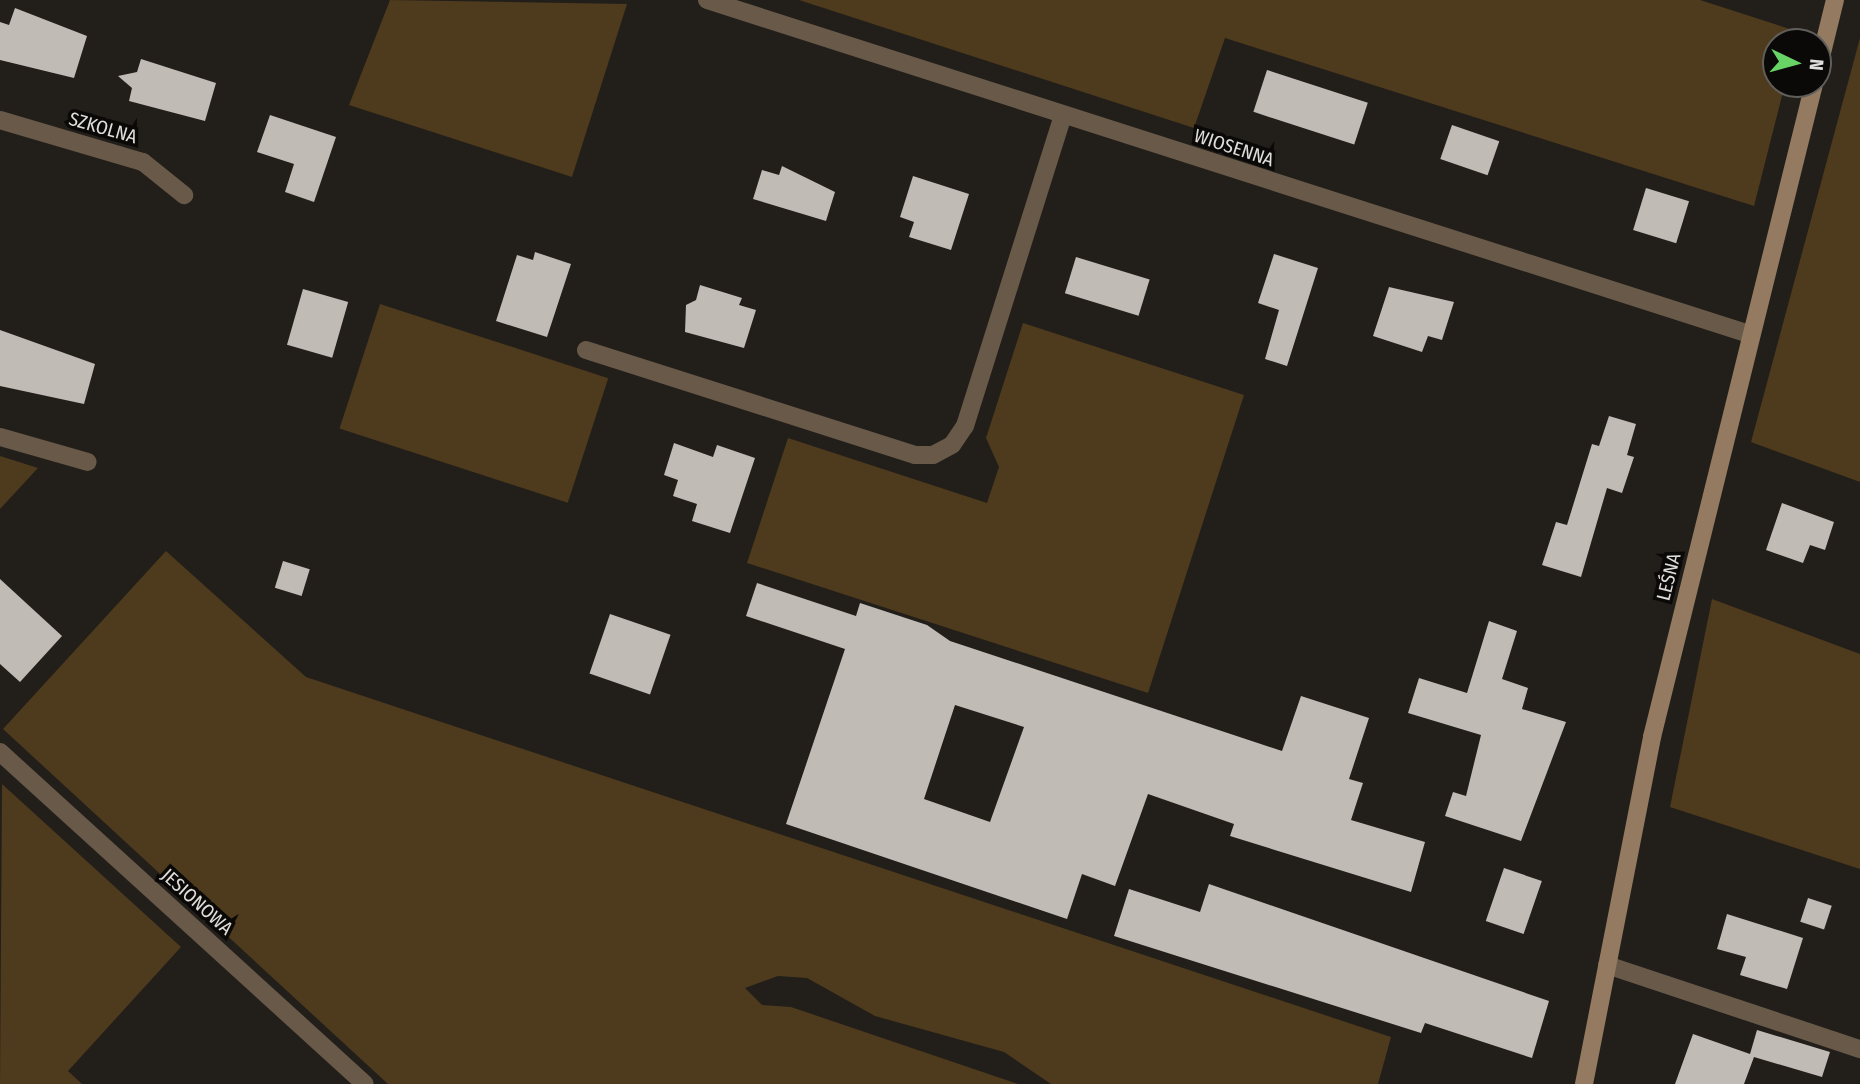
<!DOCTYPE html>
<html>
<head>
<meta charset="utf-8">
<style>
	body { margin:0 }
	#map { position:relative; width:1860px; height:1084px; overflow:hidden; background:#221f1a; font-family:"Fira Sans Condensed",sans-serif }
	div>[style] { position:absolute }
	.green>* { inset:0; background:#4e3a1c; transform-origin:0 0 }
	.building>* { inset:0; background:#c1bbb6; transform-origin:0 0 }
	.lane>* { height:18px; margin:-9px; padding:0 9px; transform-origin:9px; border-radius:9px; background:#695949 }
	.street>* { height:18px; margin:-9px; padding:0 9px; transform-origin:9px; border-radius:9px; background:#695949 }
	.secondary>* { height:18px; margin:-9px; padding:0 9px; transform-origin:9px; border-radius:9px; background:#937a60 }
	span { translate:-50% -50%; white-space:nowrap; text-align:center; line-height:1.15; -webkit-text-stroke:7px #0a0907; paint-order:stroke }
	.street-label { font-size:19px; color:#e0ddda }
	.north { position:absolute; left:1762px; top:28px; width:70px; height:70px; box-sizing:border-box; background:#0a0907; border:2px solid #605e5b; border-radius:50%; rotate:95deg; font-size:19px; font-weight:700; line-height:28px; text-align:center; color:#e0ddda }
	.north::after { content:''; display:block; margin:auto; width:24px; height:32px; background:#68d465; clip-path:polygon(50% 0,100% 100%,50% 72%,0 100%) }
</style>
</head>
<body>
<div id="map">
	<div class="green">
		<div style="clip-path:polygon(390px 0,627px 4px,572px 177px,349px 105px)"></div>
		<div style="clip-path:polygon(799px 0,1700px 0,1799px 32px,1796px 42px,1776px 42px,1776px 84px,1785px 84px,1754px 206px,1225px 38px,1194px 128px)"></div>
		<div style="clip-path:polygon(1860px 38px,1860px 482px,1751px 442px)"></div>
		<div style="left:380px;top:304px;width:240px;height:131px;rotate:18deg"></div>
		<div style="clip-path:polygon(1023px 323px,1244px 395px,1148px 693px,747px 563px,788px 438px,987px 503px,999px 467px,986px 438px)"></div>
		<div style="clip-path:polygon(0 456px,38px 468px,0 509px)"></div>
		<div style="clip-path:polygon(166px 551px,306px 677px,1391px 1037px,1378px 1084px,1051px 1084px,1004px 1052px,875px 1016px,807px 978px,778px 976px,745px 988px,762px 1005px,791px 1007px,1018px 1084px,388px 1084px,3px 729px)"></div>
		<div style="clip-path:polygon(1712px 599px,1860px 654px,1860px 869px,1670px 807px)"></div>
		<div style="clip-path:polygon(2px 784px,181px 947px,68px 1071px,82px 1084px,0 1084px)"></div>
	</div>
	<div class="building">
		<div style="clip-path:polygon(15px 8px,87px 36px,74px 78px,0 60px,0 22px,9px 25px)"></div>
		<div style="clip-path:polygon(141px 59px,216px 83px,205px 121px,129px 101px,132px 88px,118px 76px,137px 72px)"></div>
		<div style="left:1267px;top:70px;width:106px;height:44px;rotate:18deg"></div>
		<div style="clip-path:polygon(270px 115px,336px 137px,314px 202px,285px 192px,294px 164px,257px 152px)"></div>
		<div style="left:1452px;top:125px;width:50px;height:36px;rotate:19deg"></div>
		<div style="clip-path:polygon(782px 166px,835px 192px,826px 221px,753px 199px,762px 170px,779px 175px)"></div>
		<div style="clip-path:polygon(913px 176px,969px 194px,951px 250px,909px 237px,914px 222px,900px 217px)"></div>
		<div style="left:1646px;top:188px;width:45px;height:44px;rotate:17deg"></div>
		<div style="clip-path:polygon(535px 252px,571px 264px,547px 337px,496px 321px,517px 255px,533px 260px)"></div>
		<div style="clip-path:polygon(1274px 254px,1318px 268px,1287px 366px,1265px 359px,1279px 310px,1258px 303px)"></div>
		<div style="left:1076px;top:257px;width:77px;height:38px;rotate:17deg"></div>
		<div style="clip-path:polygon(700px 285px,742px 298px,739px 305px,756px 310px,744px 348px,685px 332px,686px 305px,696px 300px)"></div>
		<div style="clip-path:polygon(1389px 287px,1454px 302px,1442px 340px,1428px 336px,1422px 352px,1373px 336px)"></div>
		<div style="left:303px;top:289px;width:47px;height:58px;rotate:16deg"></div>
		<div style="clip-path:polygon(0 330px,95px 364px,84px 404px,0 386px)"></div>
		<div style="clip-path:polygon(1609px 416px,1636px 424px,1627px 455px,1634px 457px,1622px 493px,1607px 488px,1581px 577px,1542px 565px,1556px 522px,1567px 525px,1592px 444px,1599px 446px)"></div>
		<div style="clip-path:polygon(674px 443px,713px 457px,717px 445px,755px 458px,730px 533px,692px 521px,697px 504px,673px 496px,678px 480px,664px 475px)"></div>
		<div style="clip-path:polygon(1782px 503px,1834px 522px,1825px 550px,1810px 545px,1803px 563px,1766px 550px)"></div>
		<div style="left:283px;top:561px;width:28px;height:28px;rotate:17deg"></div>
		<div style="clip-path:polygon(0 579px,62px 636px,20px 682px,0 664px)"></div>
		<div style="clip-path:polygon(evenodd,757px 583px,856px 616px,860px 603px,927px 625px,950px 641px,1282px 751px,1301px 696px,1369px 718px,1349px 779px,1363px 783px,1351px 820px,1425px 842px,1411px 892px,1230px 836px,1234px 824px,1148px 794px,1115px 886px,1082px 874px,1067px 919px,786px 824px,845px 649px,746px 616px,757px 583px,955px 705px,1024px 727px,990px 822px,924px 799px,955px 705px)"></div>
		<div style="left:610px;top:614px;width:64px;height:63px;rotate:19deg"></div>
		<div style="clip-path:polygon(1489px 621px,1517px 631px,1502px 679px,1528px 688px,1522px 709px,1566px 722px,1521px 841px,1445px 816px,1453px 792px,1466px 796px,1481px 735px,1408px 713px,1419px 678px,1467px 693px)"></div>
		<div style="left:1504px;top:868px;width:40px;height:56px;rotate:19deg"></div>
		<div style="clip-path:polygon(1209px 884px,1549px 1001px,1532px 1058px,1425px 1023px,1421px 1033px,1114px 936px,1129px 889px,1200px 912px)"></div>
		<div style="left:1808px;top:898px;width:25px;height:25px;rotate:18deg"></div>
		<div style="clip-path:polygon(1727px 914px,1803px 938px,1787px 989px,1740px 975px,1746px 957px,1717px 949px)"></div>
		<div style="clip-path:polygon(1757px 1030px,1830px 1052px,1822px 1077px,1754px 1057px,1744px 1084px,1675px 1084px,1693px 1034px,1750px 1054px)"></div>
	</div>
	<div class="lane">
		<div style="left:586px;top:350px;width:345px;rotate:17.7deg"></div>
		<div style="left:915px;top:455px;width:18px"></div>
		<div style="left:933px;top:455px;width:21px;rotate:-28deg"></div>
		<div style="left:952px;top:445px;width:23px;rotate:-56deg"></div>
		<div style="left:965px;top:426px;width:326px;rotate:-72.5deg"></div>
	</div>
	<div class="street">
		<div style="left:707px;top:0;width:1094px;rotate:17.77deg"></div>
		<div style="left:0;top:120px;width:149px;rotate:16.4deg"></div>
		<div style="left:143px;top:162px;width:53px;rotate:38.8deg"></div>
		<div style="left:0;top:437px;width:91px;rotate:15.9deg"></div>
		<div style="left:0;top:752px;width:493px;rotate:42.3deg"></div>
		<div style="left:1607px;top:965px;width:267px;rotate:18.4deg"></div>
	</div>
	<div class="secondary">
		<div style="left:1818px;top:69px;width:71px;rotate:-76.2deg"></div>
		<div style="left:1584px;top:1084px;width:354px;rotate:-78.9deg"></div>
		<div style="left:1652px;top:737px;width:673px;rotate:-76.07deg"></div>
	</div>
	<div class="street-label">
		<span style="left:103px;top:128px;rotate:16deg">SZKOLNA</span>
		<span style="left:1234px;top:148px;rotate:18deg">WIOSENNA</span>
		<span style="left:1669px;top:577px;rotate:-76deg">LEŚNA</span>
		<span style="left:197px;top:902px;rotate:42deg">JESIONOWA</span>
	</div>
	<div class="north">N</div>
</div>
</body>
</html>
